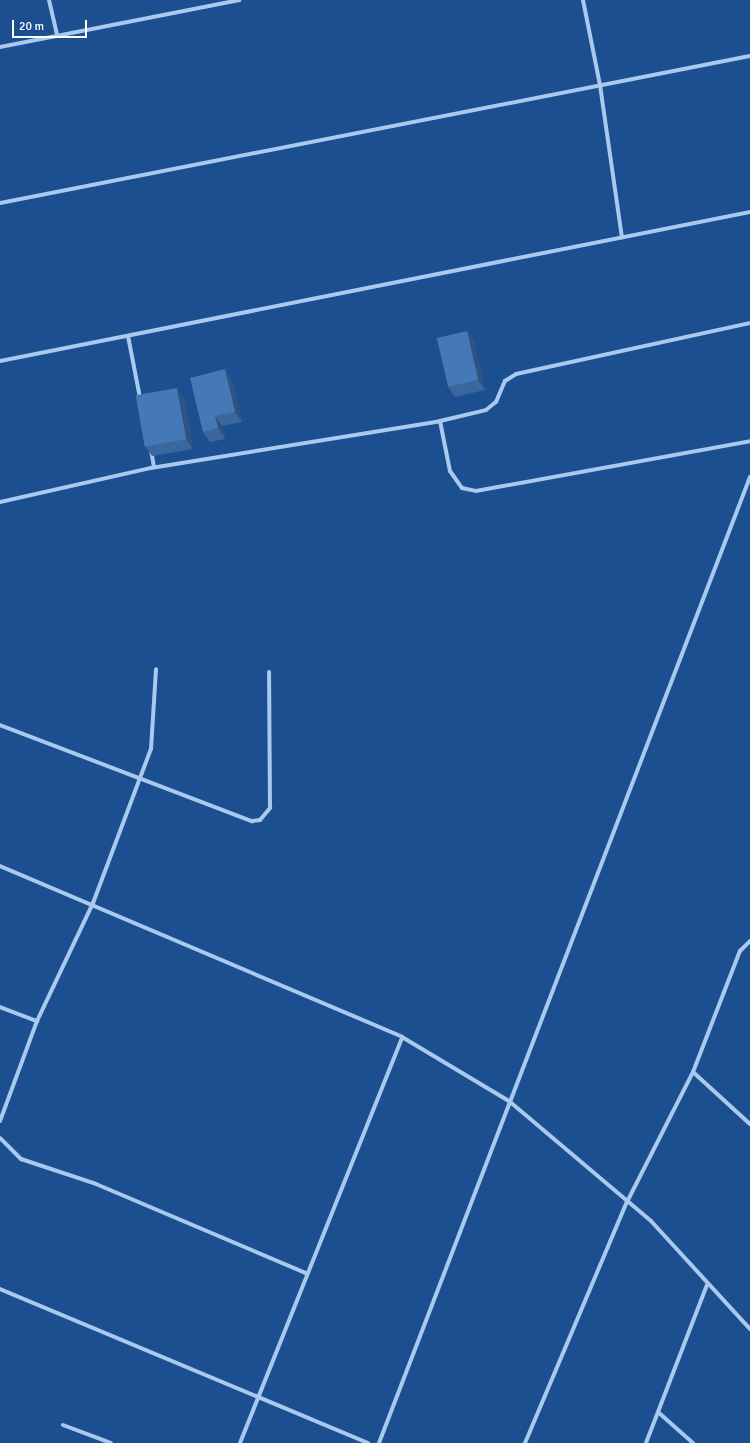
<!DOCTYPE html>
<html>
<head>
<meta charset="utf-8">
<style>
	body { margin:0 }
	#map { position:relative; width:750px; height:1443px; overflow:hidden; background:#1b4f8f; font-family:Signika,sans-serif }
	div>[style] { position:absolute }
	.street>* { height:4px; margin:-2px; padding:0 2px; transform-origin:2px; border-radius:2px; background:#a9c9ee }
	.wall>* { inset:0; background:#3a679d }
	.shaded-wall>* { inset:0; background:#305480 }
	.building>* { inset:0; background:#4478b7; transform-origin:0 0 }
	span { translate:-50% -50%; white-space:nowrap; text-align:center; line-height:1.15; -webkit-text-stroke:3.5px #1b4f8f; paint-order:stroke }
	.scale { position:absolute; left:12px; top:20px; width:75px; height:18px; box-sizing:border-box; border:2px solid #fff; border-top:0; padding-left:5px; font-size:12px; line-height:14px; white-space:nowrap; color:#fff; -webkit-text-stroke:3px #1b4f8f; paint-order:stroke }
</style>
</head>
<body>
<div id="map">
	<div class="street">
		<div style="left:49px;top:0;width:37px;rotate:77deg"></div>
		<div style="left:583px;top:0;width:87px;rotate:78.7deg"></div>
		<div style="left:600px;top:85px;width:154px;rotate:81.8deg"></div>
		<div style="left:0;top:47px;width:244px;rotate:-11.1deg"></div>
		<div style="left:0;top:203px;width:764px;rotate:-11.09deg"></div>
		<div style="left:128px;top:336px;width:63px;rotate:79deg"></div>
		<div style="left:0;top:361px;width:765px;rotate:-11.24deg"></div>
		<div style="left:440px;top:421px;width:51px;rotate:78.7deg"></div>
		<div style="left:450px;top:471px;width:21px;rotate:55deg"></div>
		<div style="left:462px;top:488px;width:14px;rotate:12deg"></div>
		<div style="left:476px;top:491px;width:279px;rotate:-10.3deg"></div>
		<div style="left:151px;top:450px;width:17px;rotate:80deg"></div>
		<div style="left:0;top:502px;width:155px;rotate:-12.7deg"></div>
		<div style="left:151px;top:468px;width:293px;rotate:-9.2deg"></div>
		<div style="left:440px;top:421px;width:47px;rotate:-13.4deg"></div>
		<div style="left:486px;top:410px;width:13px;rotate:-39deg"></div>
		<div style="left:496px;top:402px;width:23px;rotate:-67deg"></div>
		<div style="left:505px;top:381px;width:13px;rotate:-32deg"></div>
		<div style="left:516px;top:374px;width:239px;rotate:-12.3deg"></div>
		<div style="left:0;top:725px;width:270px;rotate:20.9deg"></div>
		<div style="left:252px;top:821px;width:8px;rotate:-7deg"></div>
		<div style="left:260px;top:820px;width:16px;rotate:-50deg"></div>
		<div style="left:270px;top:808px;width:136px;rotate:-90.4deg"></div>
		<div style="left:0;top:866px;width:437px;rotate:23deg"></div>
		<div style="left:402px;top:1037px;width:125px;rotate:30.9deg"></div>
		<div style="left:509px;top:1101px;width:186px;rotate:40.2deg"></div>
		<div style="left:651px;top:1221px;width:147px;rotate:47.5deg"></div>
		<div style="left:0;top:1007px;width:40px;rotate:21deg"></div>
		<div style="left:693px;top:1072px;width:77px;rotate:42.4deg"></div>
		<div style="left:0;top:1121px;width:107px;rotate:-69.7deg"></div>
		<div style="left:37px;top:1021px;width:131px;rotate:-64.6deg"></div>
		<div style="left:93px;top:903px;width:165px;rotate:-69.4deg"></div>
		<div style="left:151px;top:749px;width:80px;rotate:-86.4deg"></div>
		<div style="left:0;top:1138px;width:30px;rotate:45deg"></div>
		<div style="left:21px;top:1159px;width:79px;rotate:18.4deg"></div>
		<div style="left:96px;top:1184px;width:228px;rotate:23deg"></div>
		<div style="left:0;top:1289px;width:399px;rotate:22.7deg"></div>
		<div style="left:658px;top:1412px;width:47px;rotate:41.5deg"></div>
		<div style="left:63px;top:1425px;width:51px;rotate:20.6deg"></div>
		<div style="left:240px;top:1443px;width:437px;rotate:-68.2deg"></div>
		<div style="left:379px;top:1443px;width:1035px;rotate:-68.99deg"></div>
		<div style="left:525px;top:1443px;width:262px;rotate:-67.1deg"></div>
		<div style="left:627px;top:1202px;width:146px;rotate:-63.1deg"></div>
		<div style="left:693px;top:1072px;width:130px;rotate:-68.8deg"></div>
		<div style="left:740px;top:951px;width:14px;rotate:-45deg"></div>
		<div style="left:646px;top:1443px;width:169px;rotate:-68.9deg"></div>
	</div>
	<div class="wall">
		<div style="clip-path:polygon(467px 331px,474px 341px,485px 390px,455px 397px,448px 387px)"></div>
		<div style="clip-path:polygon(232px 380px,242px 422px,222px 426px,225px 439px,210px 442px,203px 432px)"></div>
		<div style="clip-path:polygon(184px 398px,193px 449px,152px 456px,145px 446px)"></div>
	</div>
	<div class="shaded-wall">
		<div style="clip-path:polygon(467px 331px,474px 341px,485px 390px,478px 380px)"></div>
		<div style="clip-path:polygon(225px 369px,232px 380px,242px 422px,235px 412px)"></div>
		<div style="clip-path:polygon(177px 388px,184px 398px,193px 449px,186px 439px)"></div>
		<div style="clip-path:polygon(215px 416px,222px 426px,225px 439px,218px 428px)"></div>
	</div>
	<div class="building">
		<div style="left:467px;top:331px;width:50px;height:31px;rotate:77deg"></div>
		<div style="clip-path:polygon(225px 369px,235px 412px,215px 416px,218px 428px,203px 432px,190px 378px)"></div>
		<div style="left:177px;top:388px;width:52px;height:42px;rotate:80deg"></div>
	</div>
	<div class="scale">20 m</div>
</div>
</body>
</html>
